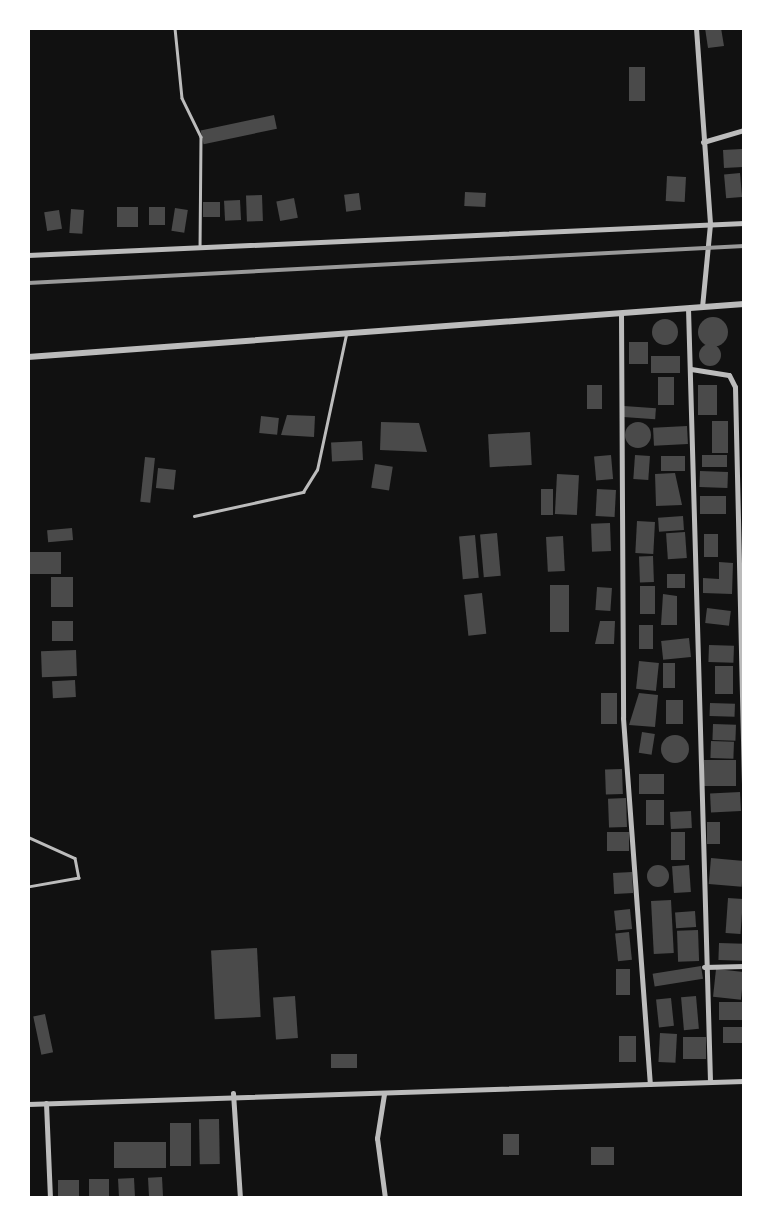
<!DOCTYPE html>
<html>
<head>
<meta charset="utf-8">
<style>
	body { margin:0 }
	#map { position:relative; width:772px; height:1226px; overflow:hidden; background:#111; font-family:Karla,sans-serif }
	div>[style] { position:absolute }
	.building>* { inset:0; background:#4a4a4a; transform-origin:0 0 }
	.round { border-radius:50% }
	.service>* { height:2.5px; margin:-1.25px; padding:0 1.25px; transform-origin:1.25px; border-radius:1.25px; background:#bcbcbc }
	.minor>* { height:5px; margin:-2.5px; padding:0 2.5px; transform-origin:2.5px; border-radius:2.5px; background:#bcbcbc }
	.tertiary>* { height:6px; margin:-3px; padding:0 3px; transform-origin:3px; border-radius:3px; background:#bcbcbc }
	.rail>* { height:4px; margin:-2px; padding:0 2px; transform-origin:2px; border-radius:2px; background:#9a9a9a }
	span { translate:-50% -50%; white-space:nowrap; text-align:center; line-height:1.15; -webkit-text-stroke:8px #fff; paint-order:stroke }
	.frame { position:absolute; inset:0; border:30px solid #fff; pointer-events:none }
</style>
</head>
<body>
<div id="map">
	<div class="building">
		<div style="clip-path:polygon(705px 28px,721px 28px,724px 46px,708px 48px)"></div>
		<div style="left:629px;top:67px;width:16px;height:34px"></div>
		<div style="left:274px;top:115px;width:14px;height:75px;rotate:78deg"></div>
		<div style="left:742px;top:149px;width:18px;height:19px;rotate:87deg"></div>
		<div style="left:740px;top:173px;width:24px;height:16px;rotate:85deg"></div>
		<div style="left:667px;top:176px;width:19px;height:25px;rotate:3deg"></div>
		<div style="left:465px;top:192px;width:21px;height:14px;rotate:3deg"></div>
		<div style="left:359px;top:193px;width:17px;height:15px;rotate:83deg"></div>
		<div style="left:262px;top:195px;width:26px;height:16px;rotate:88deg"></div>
		<div style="left:294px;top:198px;width:20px;height:18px;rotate:79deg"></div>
		<div style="left:240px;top:200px;width:20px;height:16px;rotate:87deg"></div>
		<div style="left:203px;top:202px;width:17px;height:15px"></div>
		<div style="left:117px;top:207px;width:21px;height:20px"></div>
		<div style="left:165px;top:207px;width:18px;height:16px;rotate:90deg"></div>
		<div style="left:175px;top:208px;width:13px;height:23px;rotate:9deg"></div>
		<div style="left:71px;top:209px;width:13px;height:24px;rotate:4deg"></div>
		<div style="left:59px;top:210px;width:19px;height:15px;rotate:81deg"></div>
		<div class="round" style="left:698px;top:317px;width:30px;height:30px"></div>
		<div class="round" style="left:652px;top:319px;width:26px;height:26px"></div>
		<div style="left:629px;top:342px;width:19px;height:22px"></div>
		<div class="round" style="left:699px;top:344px;width:22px;height:22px"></div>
		<div style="left:651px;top:356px;width:29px;height:17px"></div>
		<div style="left:658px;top:377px;width:16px;height:28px"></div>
		<div style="left:587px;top:385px;width:15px;height:24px"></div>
		<div style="left:717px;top:385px;width:30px;height:19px;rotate:90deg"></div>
		<div style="left:624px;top:406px;width:32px;height:11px;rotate:4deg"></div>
		<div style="clip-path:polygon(287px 415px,315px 416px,314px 437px,281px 435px)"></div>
		<div style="left:261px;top:416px;width:18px;height:17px;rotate:6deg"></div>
		<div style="left:712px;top:421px;width:16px;height:32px"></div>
		<div class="round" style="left:625px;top:422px;width:26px;height:26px"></div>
		<div style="clip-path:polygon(381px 422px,419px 423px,427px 452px,380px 450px)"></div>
		<div style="left:687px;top:426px;width:18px;height:34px;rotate:87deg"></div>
		<div style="left:530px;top:432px;width:33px;height:42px;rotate:87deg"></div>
		<div style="left:362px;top:441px;width:19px;height:31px;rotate:87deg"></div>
		<div style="left:611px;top:455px;width:24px;height:17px;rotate:85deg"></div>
		<div style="left:635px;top:455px;width:15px;height:24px;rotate:4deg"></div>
		<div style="left:702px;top:455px;width:25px;height:12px"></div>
		<div style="left:685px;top:456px;width:15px;height:24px;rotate:90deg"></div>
		<div style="left:145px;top:457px;width:10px;height:45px;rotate:6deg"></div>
		<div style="left:375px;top:464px;width:18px;height:24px;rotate:9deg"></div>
		<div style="left:158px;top:468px;width:18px;height:20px;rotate:6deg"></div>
		<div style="left:700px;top:471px;width:28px;height:16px;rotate:2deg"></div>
		<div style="clip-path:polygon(675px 473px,682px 505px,656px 506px,655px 474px)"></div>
		<div style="left:557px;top:474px;width:22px;height:40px;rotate:3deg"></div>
		<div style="left:541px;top:489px;width:12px;height:26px"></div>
		<div style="left:597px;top:489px;width:19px;height:27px;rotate:3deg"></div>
		<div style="left:700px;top:496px;width:26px;height:18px"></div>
		<div style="left:683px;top:516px;width:14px;height:25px;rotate:86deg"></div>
		<div style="left:637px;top:521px;width:18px;height:32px;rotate:3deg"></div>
		<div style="left:610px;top:523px;width:28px;height:19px;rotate:88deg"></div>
		<div style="left:72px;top:528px;width:12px;height:25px;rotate:85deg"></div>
		<div style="left:685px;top:532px;width:26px;height:19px;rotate:86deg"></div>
		<div style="left:497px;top:533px;width:43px;height:17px;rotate:85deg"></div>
		<div style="left:704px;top:534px;width:14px;height:23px"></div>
		<div style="left:475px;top:535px;width:43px;height:16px;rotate:85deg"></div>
		<div style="left:563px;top:536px;width:35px;height:17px;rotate:87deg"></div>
		<div style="left:28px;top:552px;width:33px;height:22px"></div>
		<div style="left:653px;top:556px;width:26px;height:14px;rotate:88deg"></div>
		<div style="clip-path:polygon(719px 562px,733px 563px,732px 594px,703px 593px,703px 578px,719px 579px)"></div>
		<div style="left:667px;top:574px;width:18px;height:14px"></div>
		<div style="left:51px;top:577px;width:22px;height:30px"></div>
		<div style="left:550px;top:585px;width:19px;height:47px"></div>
		<div style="left:640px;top:586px;width:15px;height:28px"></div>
		<div style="left:597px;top:587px;width:15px;height:23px;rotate:4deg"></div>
		<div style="left:482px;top:593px;width:41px;height:18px;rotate:84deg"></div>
		<div style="clip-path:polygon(663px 594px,677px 596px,677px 625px,661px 625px)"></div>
		<div style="left:707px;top:608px;width:24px;height:15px;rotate:7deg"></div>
		<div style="left:52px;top:621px;width:21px;height:20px"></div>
		<div style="clip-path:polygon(600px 621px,615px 621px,614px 644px,595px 644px)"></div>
		<div style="left:639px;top:625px;width:14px;height:24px"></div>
		<div style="left:689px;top:638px;width:19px;height:28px;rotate:84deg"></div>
		<div style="left:709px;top:645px;width:25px;height:17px;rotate:2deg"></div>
		<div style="left:76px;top:650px;width:26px;height:35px;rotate:88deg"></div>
		<div style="left:639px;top:661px;width:20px;height:28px;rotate:6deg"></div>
		<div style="left:663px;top:663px;width:12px;height:25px"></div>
		<div style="left:715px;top:666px;width:18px;height:28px"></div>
		<div style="left:75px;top:680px;width:17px;height:23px;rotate:87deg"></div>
		<div style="left:601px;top:693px;width:16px;height:31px"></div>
		<div style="clip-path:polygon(639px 693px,658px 695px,655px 727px,629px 725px)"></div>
		<div style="left:666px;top:700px;width:17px;height:24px"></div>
		<div style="left:710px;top:703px;width:25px;height:13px;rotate:2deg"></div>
		<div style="left:713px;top:724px;width:23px;height:16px;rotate:2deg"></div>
		<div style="left:642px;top:732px;width:13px;height:21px;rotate:9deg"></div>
		<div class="round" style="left:661px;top:735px;width:28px;height:28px"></div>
		<div style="left:711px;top:741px;width:23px;height:17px;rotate:2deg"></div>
		<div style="left:736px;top:760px;width:26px;height:32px;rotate:90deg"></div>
		<div style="left:622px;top:769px;width:25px;height:17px;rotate:88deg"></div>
		<div style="left:639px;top:774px;width:25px;height:20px"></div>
		<div style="left:740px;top:792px;width:19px;height:30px;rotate:87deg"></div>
		<div style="left:626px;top:798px;width:29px;height:18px;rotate:88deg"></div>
		<div style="left:646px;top:800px;width:18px;height:25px"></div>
		<div style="left:691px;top:811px;width:17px;height:21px;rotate:87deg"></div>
		<div style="left:707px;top:822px;width:13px;height:22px"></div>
		<div style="left:607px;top:832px;width:22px;height:19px"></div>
		<div style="left:671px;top:832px;width:14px;height:28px"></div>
		<div style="left:711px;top:858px;width:33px;height:26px;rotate:5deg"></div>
		<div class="round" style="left:647px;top:865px;width:22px;height:22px"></div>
		<div style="left:689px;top:865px;width:27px;height:17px;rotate:86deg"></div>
		<div style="left:632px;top:872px;width:21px;height:19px;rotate:87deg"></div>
		<div style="left:728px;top:898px;width:15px;height:35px;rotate:4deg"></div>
		<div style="left:671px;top:900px;width:53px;height:20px;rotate:87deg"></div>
		<div style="left:630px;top:909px;width:20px;height:16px;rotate:84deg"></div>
		<div style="left:695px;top:911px;width:16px;height:20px;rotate:86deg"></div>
		<div style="left:698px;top:930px;width:31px;height:21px;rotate:88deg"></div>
		<div style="left:629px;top:932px;width:28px;height:14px;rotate:84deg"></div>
		<div style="left:719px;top:943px;width:25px;height:17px;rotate:2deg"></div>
		<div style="left:257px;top:948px;width:69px;height:46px;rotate:87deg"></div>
		<div style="left:701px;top:966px;width:13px;height:49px;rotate:81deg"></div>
		<div style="left:616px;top:969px;width:14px;height:26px"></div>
		<div style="left:716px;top:969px;width:28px;height:28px;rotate:6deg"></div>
		<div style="left:295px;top:996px;width:42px;height:22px;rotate:86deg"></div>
		<div style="left:696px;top:996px;width:33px;height:15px;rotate:85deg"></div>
		<div style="left:671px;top:998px;width:28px;height:15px;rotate:84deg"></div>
		<div style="left:719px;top:1002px;width:25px;height:18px"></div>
		<div style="left:45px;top:1014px;width:39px;height:12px;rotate:78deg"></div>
		<div style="left:723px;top:1027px;width:21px;height:16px"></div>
		<div style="left:660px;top:1033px;width:17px;height:29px;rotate:3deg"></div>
		<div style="left:619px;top:1036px;width:17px;height:26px"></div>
		<div style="left:683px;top:1037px;width:23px;height:22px"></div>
		<div style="left:331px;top:1054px;width:26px;height:14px"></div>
		<div style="left:219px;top:1119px;width:45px;height:20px;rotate:89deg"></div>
		<div style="left:170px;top:1123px;width:21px;height:43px"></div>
		<div style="left:503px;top:1134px;width:16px;height:21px"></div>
		<div style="left:114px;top:1142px;width:52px;height:26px"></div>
		<div style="left:591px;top:1147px;width:23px;height:18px"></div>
		<div style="left:162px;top:1177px;width:21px;height:14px;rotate:87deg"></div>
		<div style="left:134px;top:1178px;width:20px;height:16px;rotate:87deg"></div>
		<div style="left:89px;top:1179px;width:20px;height:19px"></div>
		<div style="left:79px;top:1180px;width:18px;height:21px;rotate:90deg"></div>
	</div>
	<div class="service">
		<div style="left:175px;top:28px;width:70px;rotate:84.3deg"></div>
		<div style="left:182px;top:98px;width:43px;rotate:64deg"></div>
		<div style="left:201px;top:137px;width:108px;rotate:90.5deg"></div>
		<div style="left:194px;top:516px;width:112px;rotate:-12.4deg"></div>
		<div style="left:303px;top:492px;width:26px;rotate:-58deg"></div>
		<div style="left:317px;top:470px;width:138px;rotate:-77.9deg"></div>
		<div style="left:28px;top:837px;width:51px;rotate:24.1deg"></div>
		<div style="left:75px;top:858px;width:20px;rotate:79deg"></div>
		<div style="left:79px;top:878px;width:52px;rotate:170deg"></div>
	</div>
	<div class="minor">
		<div style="left:696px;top:28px;width:196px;rotate:85.9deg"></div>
		<div style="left:710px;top:224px;width:83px;rotate:95.5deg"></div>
		<div style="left:703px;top:142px;width:43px;rotate:-16.3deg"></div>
		<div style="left:28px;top:255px;width:717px;rotate:-2.56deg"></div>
		<div style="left:688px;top:308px;width:774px;rotate:88.37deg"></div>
		<div style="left:621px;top:314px;width:404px;rotate:89.7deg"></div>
		<div style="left:623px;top:718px;width:367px;rotate:85.8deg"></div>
		<div style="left:691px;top:369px;width:38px;rotate:9deg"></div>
		<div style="left:729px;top:375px;width:13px;rotate:63deg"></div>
		<div style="left:735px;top:387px;width:401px;rotate:88.7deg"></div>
		<div style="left:704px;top:967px;width:40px;rotate:-1.4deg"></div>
		<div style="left:233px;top:1093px;width:105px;rotate:86.2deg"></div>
		<div style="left:384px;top:1094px;width:45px;rotate:99deg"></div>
		<div style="left:377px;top:1138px;width:61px;rotate:82.4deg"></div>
		<div style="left:46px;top:1103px;width:95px;rotate:87.6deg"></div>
		<div style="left:28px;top:1104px;width:716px;rotate:-1.84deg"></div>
	</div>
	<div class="tertiary">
		<div style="left:28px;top:357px;width:718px;rotate:-4.23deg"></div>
	</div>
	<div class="rail">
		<div style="left:28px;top:283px;width:717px;rotate:-2.96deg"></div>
	</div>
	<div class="frame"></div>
</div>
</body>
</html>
